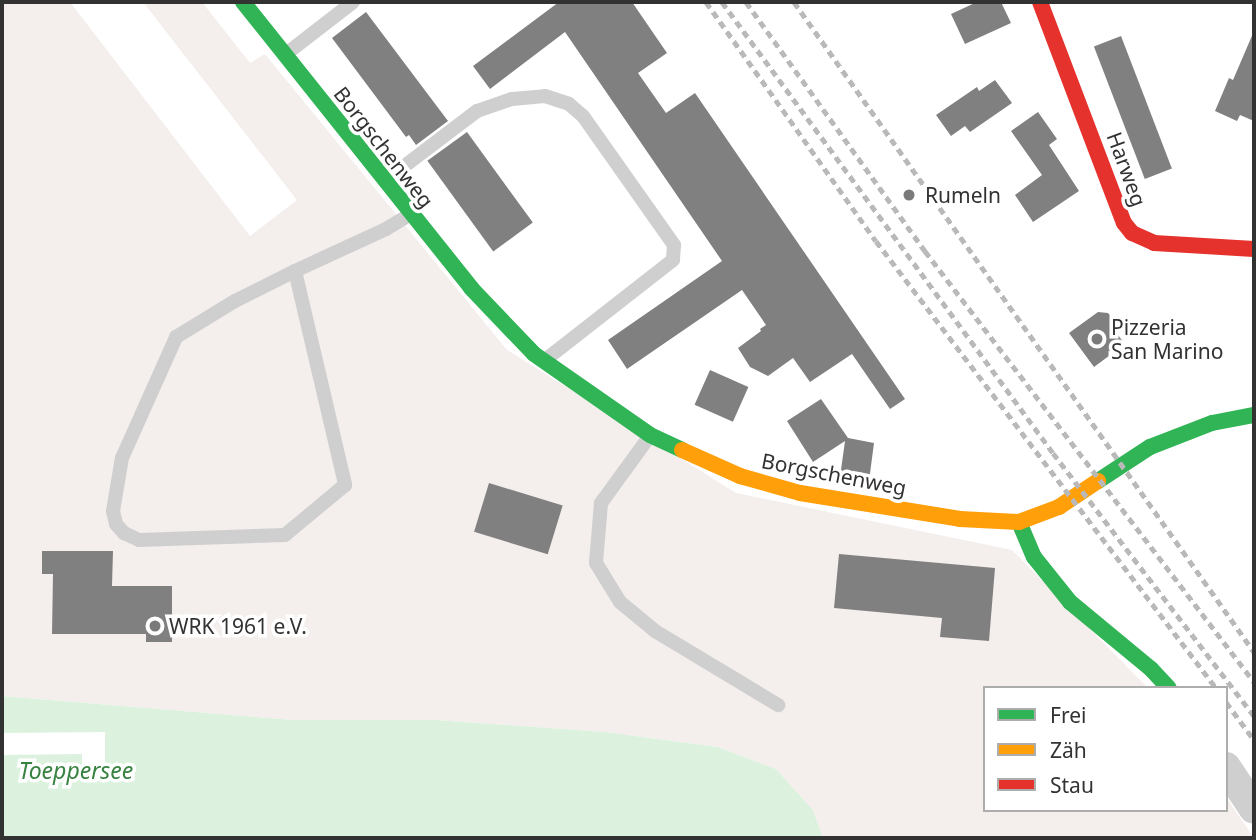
<!DOCTYPE html>
<html>
<head>
<meta charset="utf-8">
<style>
	body { margin:0 }
	#map { position:relative; width:1256px; height:840px; overflow:hidden; background:#fff; font-family:"Noto Sans",sans-serif }
	div>[style] { position:absolute }
	.green>* { inset:0; background:#f4eeec }
	.water>* { inset:0; background:#dcf2df }
	.pier>* { inset:0; background:#fff }
	.building>* { inset:0; background:#808080; transform-origin:0 0 }
	.lane>* { height:14px; margin:-7px; padding:0 7px; transform-origin:7px; border-radius:7px; background:#cfcfcf }
	.street>* { height:30px; margin:-15px; padding:0 15px; transform-origin:15px; border-radius:15px; background:#cfcfcf }
	.fast>* { height:16px; margin:-8px; padding:0 8px; transform-origin:8px; border-radius:8px; background:#30b455 }
	.slow>* { height:16px; margin:-8px; padding:0 8px; transform-origin:8px; border-radius:8px; background:#ff9f0a }
	.jam>* { height:16px; margin:-8px; padding:0 8px; transform-origin:8px; border-radius:8px; background:#e5322d }
	.rail>* { height:5px; margin-top:-2.5px; transform-origin:0; background:repeating-linear-gradient(90deg,#b9b9b9 0 7px,transparent 0 12px) }
	.dots>* { width:19px; height:19px; translate:-50% -50%; box-sizing:border-box; border:4px solid #fff; border-radius:50% }
	span { translate:-50% -50%; white-space:nowrap; text-align:center; line-height:1.15; -webkit-text-stroke:7px #fff; paint-order:stroke }
	.street-label { font-size:21px; color:#323232 }
	.poi-label { font-size:21px; color:#323232 }
	.left { translate:0 -50%; text-align:left }
	.water-label { font-size:23px; color:#378240; font-style:italic }
	.frame { position:absolute; inset:0; border:4px solid #323232; pointer-events:none }
	.legend { position:absolute; left:983px; top:686px; width:245px; height:126px; box-sizing:border-box; background:#fff; border:2px solid #adadad; margin:0; padding:9px 12px; list-style:none; font-size:21px; color:#323232 }
	.legend li { display:flex; align-items:center; gap:14px; height:35px }
	.legend b { width:35px; border:2px solid #adadad }
</style>
</head>
<body>
<div id="map">
	<div class="green">
		<div style="clip-path:polygon(2px 2px,70px 2px,250px 236px,297px 200px,143px 2px,202px 2px,250px 63px,265px 54px,507px 350px,736px 493px,1012px 550px,1148px 688px,985px 688px,985px 810px,1226px 810px,1226px 797px,1254px 838px,823px 838px,813px 810px,776px 769px,718px 747px,605px 732px,436px 720px,293px 720px,2px 696px)"></div>
	</div>
	<div class="water">
		<div style="clip-path:polygon(2px 696px,293px 720px,436px 720px,605px 732px,718px 747px,776px 769px,813px 810px,823px 838px,2px 838px)"></div>
	</div>
	<div class="pier">
		<div style="clip-path:polygon(105px 732px,105px 775px,82px 776px,82px 754px,2px 755px,2px 733px)"></div>
	</div>
	<div class="building">
		<div style="clip-path:polygon(559px 2px,632px 2px,667px 53px,638px 73px,666px 113px,695px 93px,905px 399px,890px 409px,852px 354px,810px 382px,793px 358px,768px 376px,750px 367px,738px 348px,761px 331px,760px 329px,766px 325px,742px 290px,627px 369px,608px 340px,722px 261px,565px 32px,490px 89px,473px 66px)"></div>
		<div style="clip-path:polygon(977px 2px,1001px 2px,1011px 23px,965px 44px,951px 14px)"></div>
		<div style="clip-path:polygon(366px 12px,448px 121px,416px 145px,409px 135px,406px 137px,332px 38px)"></div>
		<div style="clip-path:polygon(1254px 31px,1254px 121px,1240px 115px,1237px 121px,1215px 111px,1229px 78px,1233px 80px)"></div>
		<div style="left:1121px;top:36px;width:142px;height:29px;rotate:69deg"></div>
		<div style="clip-path:polygon(995px 80px,1012px 103px,970px 132px,965px 126px,951px 136px,936px 115px,977px 87px,979px 91px)"></div>
		<div style="clip-path:polygon(1038px 112px,1057px 139px,1049px 145px,1079px 191px,1033px 222px,1015px 195px,1042px 175px,1011px 131px)"></div>
		<div style="left:467px;top:132px;width:112px;height:49px;rotate:54deg"></div>
		<div style="clip-path:polygon(1098px 312px,1108px 313px,1115px 322px,1114px 330px,1125px 344px,1094px 367px,1069px 333px)"></div>
		<div style="left:710px;top:370px;width:42px;height:38px;rotate:24deg"></div>
		<div style="clip-path:polygon(821px 399px,848px 438px,874px 443px,869px 481px,840px 477px,845px 441px,813px 462px,787px 421px)"></div>
		<div style="left:489px;top:483px;width:77px;height:51px;rotate:17deg"></div>
		<div style="clip-path:polygon(42px 551px,113px 551px,112px 586px,172px 586px,172px 642px,146px 642px,146px 634px,52px 634px,53px 574px,42px 574px)"></div>
		<div style="clip-path:polygon(839px 554px,995px 568px,989px 641px,940px 637px,942px 618px,834px 608px)"></div>
	</div>
	<div class="lane">
		<div style="left:286px;top:54px;width:85px;rotate:-37.8deg"></div>
		<div style="left:386px;top:180px;width:114px;rotate:-37.2deg"></div>
		<div style="left:477px;top:111px;width:37px;rotate:-19deg"></div>
		<div style="left:512px;top:99px;width:33px;rotate:-5deg"></div>
		<div style="left:545px;top:96px;width:25px;rotate:18deg"></div>
		<div style="left:569px;top:104px;width:18px;rotate:41deg"></div>
		<div style="left:583px;top:116px;width:158px;rotate:54.8deg"></div>
		<div style="left:674px;top:245px;width:15px;rotate:94deg"></div>
		<div style="left:673px;top:260px;width:162px;rotate:142deg"></div>
		<div style="left:295px;top:271px;width:220px;rotate:76.8deg"></div>
		<div style="left:345px;top:485px;width:78px;rotate:140.2deg"></div>
		<div style="left:285px;top:535px;width:146px;rotate:178deg"></div>
		<div style="left:139px;top:540px;width:17px;rotate:-155deg"></div>
		<div style="left:124px;top:533px;width:12px;rotate:-132deg"></div>
		<div style="left:116px;top:524px;width:13px;rotate:-103deg"></div>
		<div style="left:113px;top:511px;width:54px;rotate:-80.4deg"></div>
		<div style="left:122px;top:458px;width:133px;rotate:-65.9deg"></div>
		<div style="left:176px;top:337px;width:69px;rotate:-31.4deg"></div>
		<div style="left:235px;top:301px;width:67px;rotate:-26.6deg"></div>
		<div style="left:295px;top:271px;width:100px;rotate:-24.8deg"></div>
		<div style="left:386px;top:229px;width:27px;rotate:-31deg"></div>
		<div style="left:649px;top:437px;width:82px;rotate:126deg"></div>
		<div style="left:601px;top:503px;width:60px;rotate:94.8deg"></div>
		<div style="left:596px;top:563px;width:46px;rotate:58.4deg"></div>
		<div style="left:620px;top:602px;width:45px;rotate:39.6deg"></div>
		<div style="left:655px;top:631px;width:144px;rotate:31deg"></div>
	</div>
	<div class="street">
		<div style="left:1226px;top:767px;width:50px;rotate:56.3deg"></div>
	</div>
	<div class="fast">
		<div style="left:243px;top:2px;width:366px;rotate:51.4deg"></div>
		<div style="left:471px;top:288px;width:91px;rotate:46.3deg"></div>
		<div style="left:534px;top:354px;width:141px;rotate:34.9deg"></div>
		<div style="left:650px;top:435px;width:35px;rotate:25deg"></div>
		<div style="left:1098px;top:481px;width:62px;rotate:-33.2deg"></div>
		<div style="left:1150px;top:447px;width:66px;rotate:-21.2deg"></div>
		<div style="left:1212px;top:423px;width:43px;rotate:-10.8deg"></div>
		<div style="left:1019px;top:522px;width:38px;rotate:67deg"></div>
		<div style="left:1034px;top:557px;width:58px;rotate:51.3deg"></div>
		<div style="left:1070px;top:602px;width:105px;rotate:39.6deg"></div>
		<div style="left:1151px;top:669px;width:26px;rotate:47deg"></div>
	</div>
	<div class="slow">
		<div style="left:682px;top:450px;width:64px;rotate:24.1deg"></div>
		<div style="left:740px;top:476px;width:62px;rotate:15.8deg"></div>
		<div style="left:800px;top:493px;width:162px;rotate:9.2deg"></div>
		<div style="left:960px;top:519px;width:59px;rotate:2.9deg"></div>
		<div style="left:1019px;top:522px;width:43px;rotate:-20.6deg"></div>
		<div style="left:1059px;top:507px;width:47px;rotate:-33.7deg"></div>
	</div>
	<div class="jam">
		<div style="left:1040px;top:2px;width:236px;rotate:69.2deg"></div>
		<div style="left:1124px;top:223px;width:13px;rotate:51deg"></div>
		<div style="left:1132px;top:233px;width:24px;rotate:24deg"></div>
		<div style="left:1154px;top:243px;width:100px;rotate:3.4deg"></div>
	</div>
	<div class="rail">
		<div style="left:706px;top:2px;width:293px;rotate:54.6deg"></div>
		<div style="left:876px;top:241px;width:562px;rotate:52.74deg"></div>
		<div style="left:722px;top:2px;width:559px;rotate:53.72deg"></div>
		<div style="left:1053px;top:453px;width:331px;rotate:52.6deg"></div>
		<div style="left:746px;top:2px;width:307px;rotate:54.3deg"></div>
		<div style="left:925px;top:251px;width:542px;rotate:52.64deg"></div>
		<div style="left:794px;top:2px;width:796px;rotate:54.71deg"></div>
		<div style="left:1226px;top:702px;width:47px;rotate:53.6deg"></div>
	</div>
	<div class="dots">
		<div style="left:909px;top:195px;background:#7a7a7a"></div>
		<div style="left:1097px;top:339px;background:#7a7a7a"></div>
		<div style="left:155px;top:626px;background:#7a7a7a"></div>
	</div>
	<div class="street-label">
		<span style="left:384px;top:147px;rotate:52deg">Borgschenweg</span>
		<span style="left:1127px;top:169px;rotate:70deg">Harweg</span>
		<span style="left:834px;top:474px;rotate:11deg">Borgschenweg</span>
	</div>
	<div class="poi-label">
		<span class="left" style="left:925px;top:195px">Rumeln</span>
		<span class="left" style="left:1111px;top:339px">Pizzeria<br>San Marino</span>
		<span class="left" style="left:169px;top:626px">WRK 1961 e.V.</span>
	</div>
	<div class="water-label">
		<span style="left:76px;top:770px">Toeppersee</span>
	</div>
	<div class="frame"></div>
	<ul class="legend">
	<li><b style="height:9px;background:#30b455"></b>Frei</li>
	<li><b style="height:9px;background:#ff9f0a"></b>Zäh</li>
	<li><b style="height:9px;background:#e5322d"></b>Stau</li>
	</ul>
</div>
</body>
</html>
